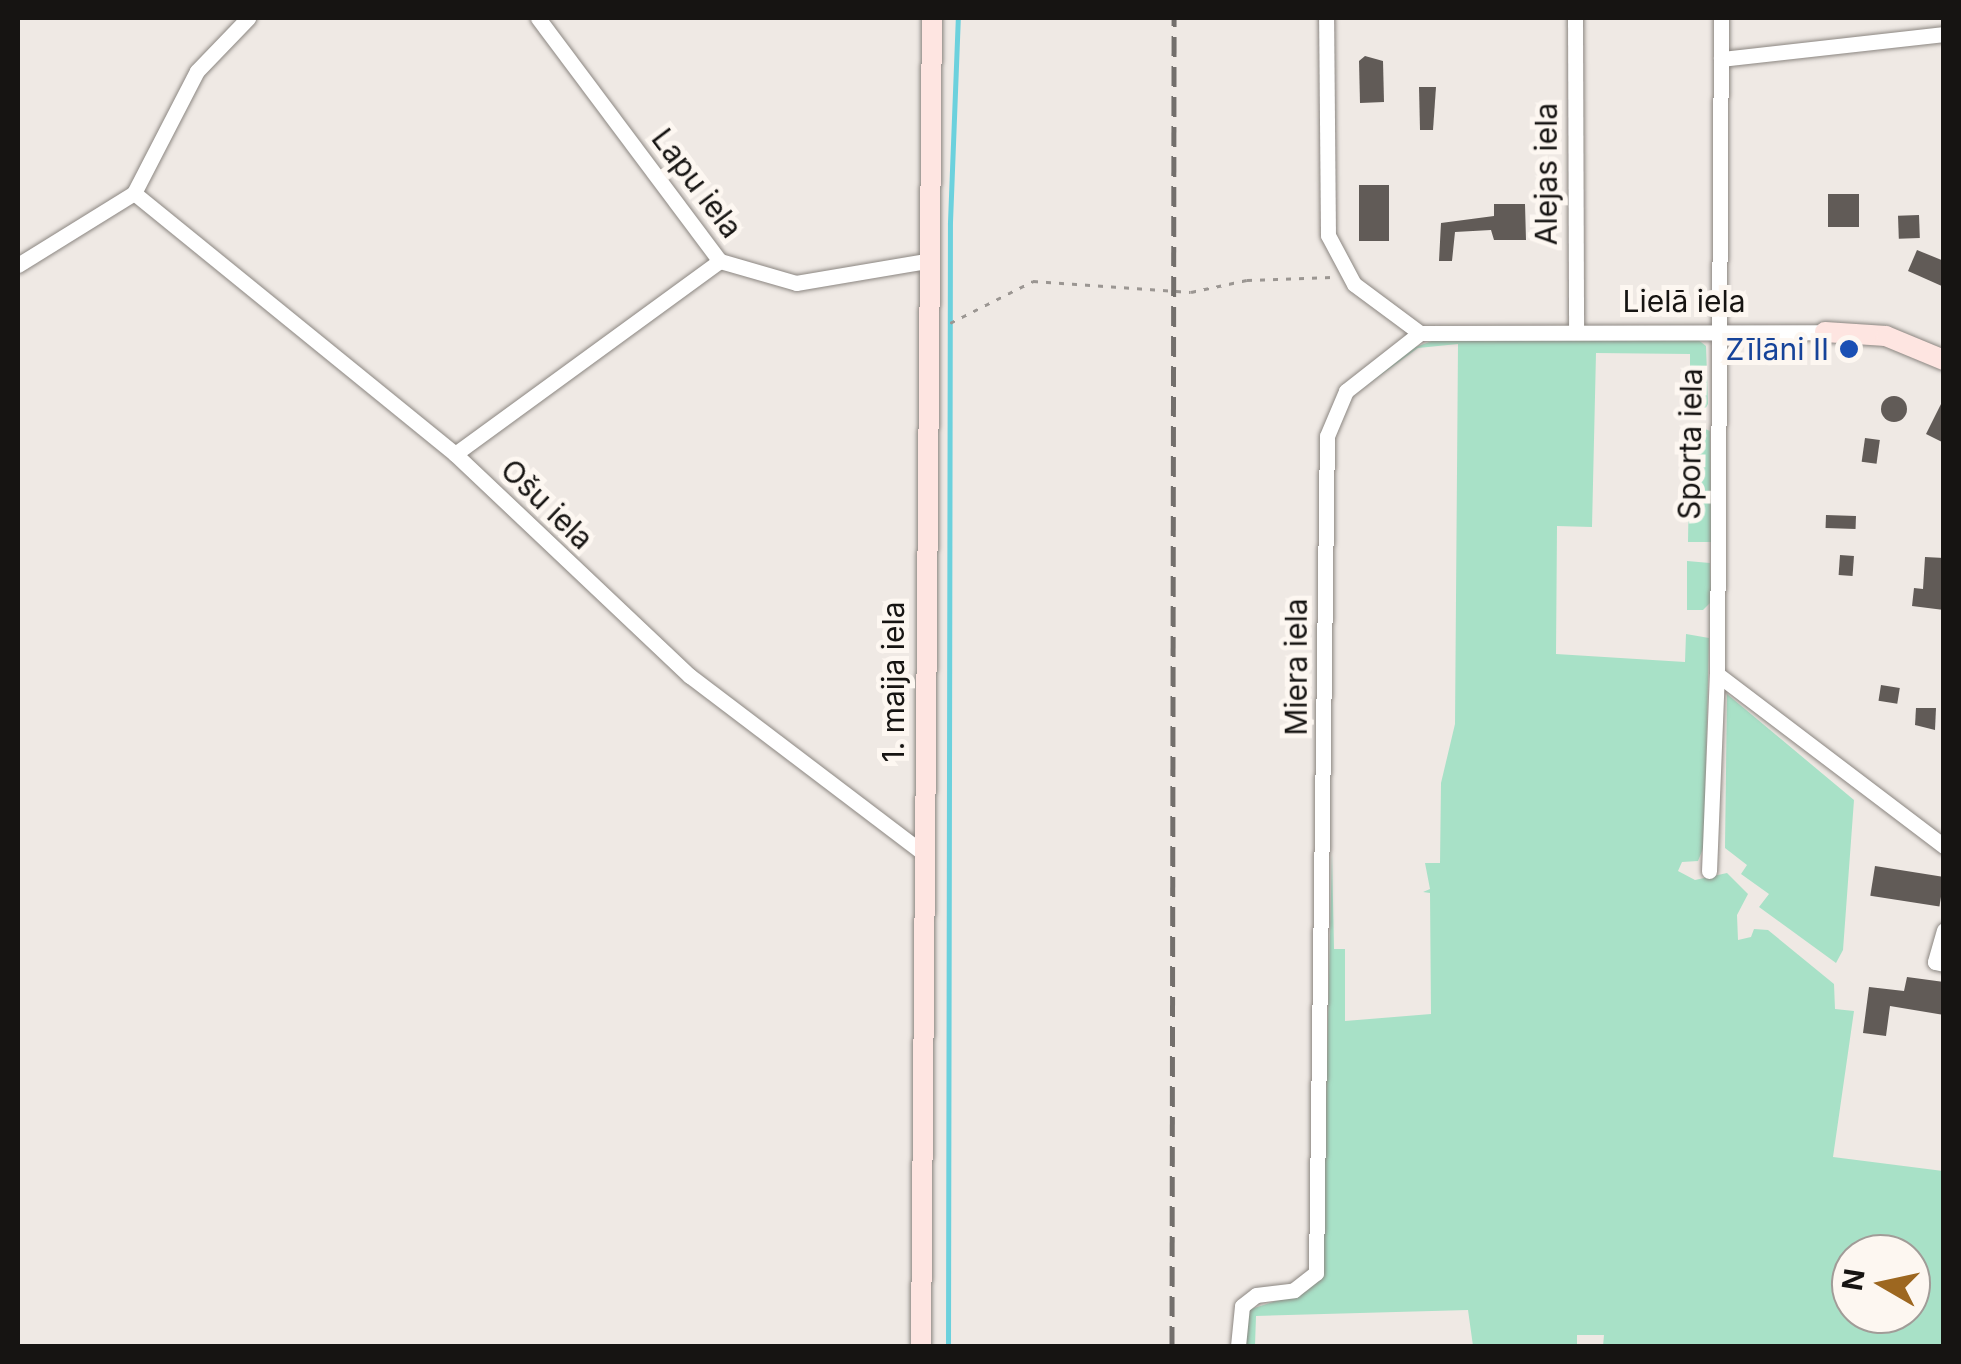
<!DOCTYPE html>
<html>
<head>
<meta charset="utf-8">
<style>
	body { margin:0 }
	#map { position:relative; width:1961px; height:1364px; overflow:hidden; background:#efe9e4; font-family:Inter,sans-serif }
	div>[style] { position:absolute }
	.green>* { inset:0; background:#a8e1c7 }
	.stream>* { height:5px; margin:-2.5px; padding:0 2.5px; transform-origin:2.5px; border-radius:2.5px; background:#6cd1dd }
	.building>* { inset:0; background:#615b57; transform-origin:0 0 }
	.round { border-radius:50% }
	.path>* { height:2.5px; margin-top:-1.25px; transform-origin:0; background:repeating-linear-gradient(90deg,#9b9692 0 5px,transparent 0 13px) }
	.roads { filter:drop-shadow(0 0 2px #8b8681) drop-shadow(0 0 2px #8b8681) }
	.street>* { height:15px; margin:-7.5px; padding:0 7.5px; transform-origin:7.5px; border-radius:7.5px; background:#fff }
	.secondary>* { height:20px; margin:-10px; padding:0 10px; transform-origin:10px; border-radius:10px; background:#fee5e1 }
	.rail>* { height:5px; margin-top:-2.5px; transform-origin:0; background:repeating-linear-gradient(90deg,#736f6c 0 20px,transparent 0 30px) }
	.dots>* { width:28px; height:28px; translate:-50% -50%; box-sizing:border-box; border:5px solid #fdf7f1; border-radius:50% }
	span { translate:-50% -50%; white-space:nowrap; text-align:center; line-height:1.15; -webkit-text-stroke:10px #fdf7f1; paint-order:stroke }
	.street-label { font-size:30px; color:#161412 }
	.transit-label { font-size:30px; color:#164399 }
	.right { translate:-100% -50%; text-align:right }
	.frame { position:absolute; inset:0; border:20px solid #161412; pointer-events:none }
	.north { position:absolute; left:1831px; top:1234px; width:100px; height:100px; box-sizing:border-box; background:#fdf7f1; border:2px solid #a19c98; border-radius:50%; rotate:279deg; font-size:28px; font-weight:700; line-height:40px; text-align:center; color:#161412 }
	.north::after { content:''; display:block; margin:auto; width:35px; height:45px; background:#9d6720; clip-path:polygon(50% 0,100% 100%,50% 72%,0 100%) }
</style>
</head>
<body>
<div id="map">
	<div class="green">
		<div style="clip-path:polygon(evenodd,1440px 338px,1697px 339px,1706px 346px,1708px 404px,1701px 416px,1690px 415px,1690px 354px,1596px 353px,1592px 527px,1557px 526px,1556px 654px,1685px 662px,1686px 634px,1709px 638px,1704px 846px,1698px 861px,1682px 862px,1678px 871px,1695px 880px,1727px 873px,1748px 894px,1737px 915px,1738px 940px,1751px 937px,1754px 929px,1768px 930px,1834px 984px,1835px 1009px,1854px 1011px,1833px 1157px,1943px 1171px,1943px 1346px,1603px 1346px,1604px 1335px,1577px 1335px,1577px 1346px,1473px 1346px,1468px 1310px,1256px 1316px,1255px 1346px,1243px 1346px,1248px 1310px,1307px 1291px,1322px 1273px,1332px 852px,1334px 949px,1345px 949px,1345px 1021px,1431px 1014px,1430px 893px,1423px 892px,1430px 889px,1425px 863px,1440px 863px,1441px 783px,1455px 724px,1458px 344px,1418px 348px,1345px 401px,1413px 348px,1440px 338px,1851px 1254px,1911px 1254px,1911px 1314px,1851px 1314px,1851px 1254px)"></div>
		<div style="clip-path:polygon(1690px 423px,1710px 431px,1711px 542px,1688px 542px)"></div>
		<div style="clip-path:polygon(1687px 561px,1710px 563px,1711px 602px,1703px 610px,1687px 610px)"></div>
		<div style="clip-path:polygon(1727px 694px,1854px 800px,1843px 950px,1836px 963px,1759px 907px,1769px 894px,1741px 874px,1747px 865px,1725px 848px)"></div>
	</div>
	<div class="stream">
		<div style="left:948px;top:1346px;width:1124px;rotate:-89.9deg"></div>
		<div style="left:950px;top:222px;width:204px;rotate:-87.8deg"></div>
	</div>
	<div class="building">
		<div style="clip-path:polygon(1365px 56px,1383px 61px,1384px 102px,1360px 103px,1359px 61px)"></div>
		<div style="clip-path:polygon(1419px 87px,1436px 87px,1433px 130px,1420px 130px)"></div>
		<div style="left:1359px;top:185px;width:30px;height:56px"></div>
		<div style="left:1859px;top:194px;width:33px;height:31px;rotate:90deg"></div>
		<div style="clip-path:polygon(1494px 204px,1525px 204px,1526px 240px,1494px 240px,1491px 230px,1455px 232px,1452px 261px,1439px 261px,1441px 223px,1494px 216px)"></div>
		<div style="left:1919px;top:215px;width:23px;height:21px;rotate:88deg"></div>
		<div style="clip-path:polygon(1917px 250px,1944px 261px,1944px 287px,1908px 271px)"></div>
		<div class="round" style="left:1881px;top:396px;width:26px;height:26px"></div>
		<div style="clip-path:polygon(1944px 398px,1944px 443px,1926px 434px)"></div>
		<div style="left:1865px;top:438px;width:15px;height:24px;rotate:8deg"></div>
		<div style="left:1826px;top:515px;width:30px;height:13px;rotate:2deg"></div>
		<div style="left:1840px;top:555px;width:14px;height:20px;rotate:4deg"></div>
		<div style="clip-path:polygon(1925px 557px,1944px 558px,1944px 610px,1912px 606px,1914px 588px,1923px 589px)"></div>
		<div style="left:1881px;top:685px;width:19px;height:16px;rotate:9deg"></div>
		<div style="clip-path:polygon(1916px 708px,1936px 708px,1935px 730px,1915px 725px)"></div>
		<div style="left:1875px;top:866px;width:70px;height:30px;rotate:9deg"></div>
		<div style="clip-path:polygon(1907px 977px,1944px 982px,1944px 1015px,1890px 1006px,1886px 1036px,1863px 1033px,1869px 987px,1904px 991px)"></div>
	</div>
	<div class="path">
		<div style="left:950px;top:323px;width:93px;rotate:-26.8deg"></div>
		<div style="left:1033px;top:281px;width:158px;rotate:4deg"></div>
		<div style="left:1191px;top:292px;width:57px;rotate:-12.1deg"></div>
		<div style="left:1247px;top:280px;width:85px;rotate:-2deg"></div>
	</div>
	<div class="roads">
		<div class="street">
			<div style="left:538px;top:18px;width:304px;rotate:53.2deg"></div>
			<div style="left:720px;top:261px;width:79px;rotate:16.1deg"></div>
			<div style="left:796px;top:283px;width:132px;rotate:-9.6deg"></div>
			<div style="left:1575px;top:18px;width:312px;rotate:89.8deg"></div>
			<div style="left:1721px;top:59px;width:224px;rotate:-6.4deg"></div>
			<div style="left:134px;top:193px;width:414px;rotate:39.1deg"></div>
			<div style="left:455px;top:454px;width:323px;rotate:43.4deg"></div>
			<div style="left:690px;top:676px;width:291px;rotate:37.2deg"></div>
			<div style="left:18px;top:265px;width:137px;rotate:-31.8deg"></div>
			<div style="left:134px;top:193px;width:137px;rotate:-62.7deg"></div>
			<div style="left:197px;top:71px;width:74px;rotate:-46.1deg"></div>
			<div style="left:1420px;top:333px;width:405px;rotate:-0.1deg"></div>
			<div style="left:455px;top:454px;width:328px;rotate:-36.1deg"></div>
			<div style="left:1717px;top:674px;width:285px;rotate:37.2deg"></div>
			<div style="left:1709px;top:871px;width:197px;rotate:-87.7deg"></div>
			<div style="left:1717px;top:674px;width:656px;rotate:-89.65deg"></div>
			<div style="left:1944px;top:930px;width:33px;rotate:106deg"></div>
			<div style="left:1935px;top:962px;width:9px;rotate:13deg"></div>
			<div style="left:1238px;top:1346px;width:40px;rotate:-84.3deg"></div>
			<div style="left:1242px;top:1306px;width:18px;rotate:-38deg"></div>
			<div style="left:1256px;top:1295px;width:38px;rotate:-7deg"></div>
			<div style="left:1294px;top:1290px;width:28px;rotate:-38deg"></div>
			<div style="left:1316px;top:1273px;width:837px;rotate:-89.25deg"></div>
			<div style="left:1327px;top:436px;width:49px;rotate:-67.1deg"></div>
			<div style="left:1346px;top:391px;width:94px;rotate:-38.1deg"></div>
			<div style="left:1420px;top:333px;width:82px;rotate:-143.4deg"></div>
			<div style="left:1354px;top:284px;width:55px;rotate:-118deg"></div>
			<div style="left:1328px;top:235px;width:217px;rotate:-90.5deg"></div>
		</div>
		<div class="secondary">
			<div style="left:1825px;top:332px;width:61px;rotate:3.8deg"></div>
			<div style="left:1886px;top:336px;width:63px;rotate:22.5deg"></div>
			<div style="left:921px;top:1346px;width:1328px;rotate:-89.53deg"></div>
		</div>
	</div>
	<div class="rail">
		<div style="left:1172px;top:1346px;width:1328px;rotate:-89.91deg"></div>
	</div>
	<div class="dots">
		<div style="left:1849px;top:349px;background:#1a4fb4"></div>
	</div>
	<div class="street-label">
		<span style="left:1546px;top:174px;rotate:-90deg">Alejas iela</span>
		<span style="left:697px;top:183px;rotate:53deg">Lapu iela</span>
		<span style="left:1684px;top:301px">Lielā iela</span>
		<span style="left:1690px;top:444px;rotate:-89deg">Sporta iela</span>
		<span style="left:547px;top:504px;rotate:44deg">Ošu iela</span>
		<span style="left:1296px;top:667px;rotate:-90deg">Miera iela</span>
		<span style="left:893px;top:682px;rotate:-90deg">1. maija iela</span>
	</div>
	<div class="transit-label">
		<span class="right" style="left:1829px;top:349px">Zīlāni II</span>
	</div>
	<div class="frame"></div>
	<div class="north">N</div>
</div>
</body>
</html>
